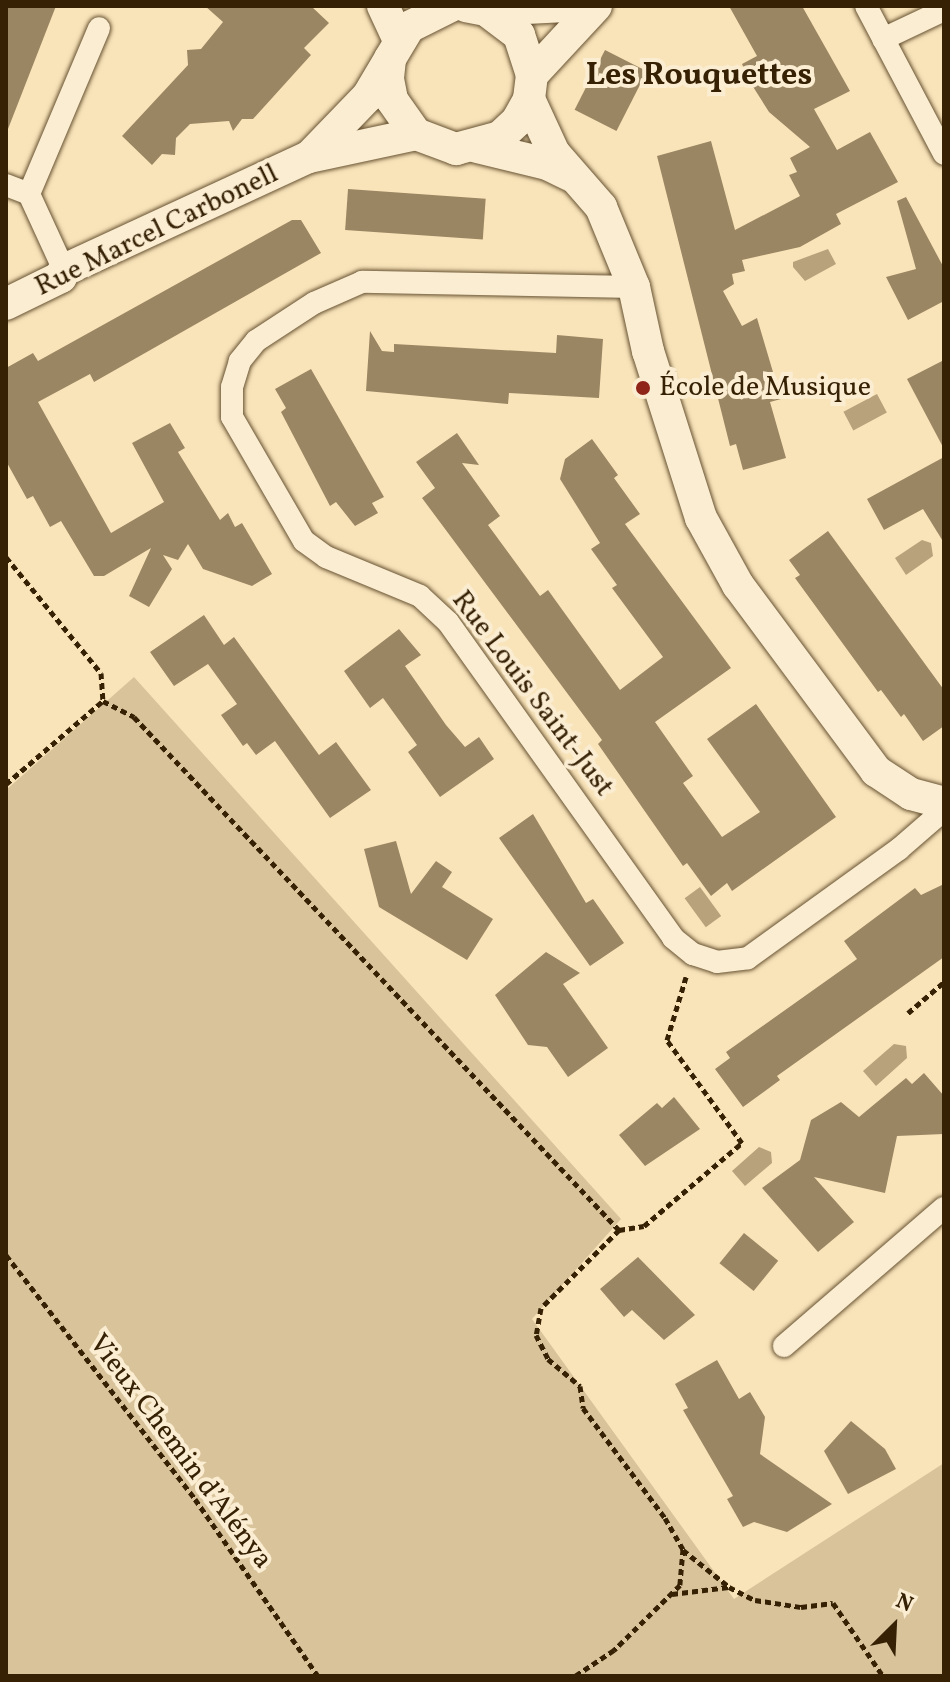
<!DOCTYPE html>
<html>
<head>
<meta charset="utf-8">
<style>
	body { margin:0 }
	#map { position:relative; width:950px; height:1682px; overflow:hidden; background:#f9e4ba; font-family:Vollkorn,serif }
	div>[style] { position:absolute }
	.green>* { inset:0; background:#d8c39b }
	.water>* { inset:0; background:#b7a27c; transform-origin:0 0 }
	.building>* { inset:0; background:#9b8663; transform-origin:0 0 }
	.path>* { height:5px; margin-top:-2.5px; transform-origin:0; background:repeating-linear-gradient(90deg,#362105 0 6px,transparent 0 10px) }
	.roads { filter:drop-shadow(0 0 2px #675232) drop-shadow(0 0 2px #675232) }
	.street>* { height:22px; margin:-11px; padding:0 11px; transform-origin:11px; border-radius:11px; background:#fbedd2 }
	.secondary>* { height:32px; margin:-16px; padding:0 16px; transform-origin:16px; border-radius:16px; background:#fbedd2 }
	.dots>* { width:22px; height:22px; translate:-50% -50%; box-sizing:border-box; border:4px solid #fbedd2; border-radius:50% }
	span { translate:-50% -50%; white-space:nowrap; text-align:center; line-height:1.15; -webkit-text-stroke:8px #fbedd2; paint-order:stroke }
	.street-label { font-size:28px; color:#362105 }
	.poi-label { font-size:28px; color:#362105 }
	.left { translate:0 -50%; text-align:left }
	.quarter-label { font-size:32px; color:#362105; font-weight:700 }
	.frame { position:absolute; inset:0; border:8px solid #362105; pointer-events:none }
	.north { position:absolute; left:854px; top:1586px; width:80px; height:80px; -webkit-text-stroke:6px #fbedd2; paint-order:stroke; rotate:24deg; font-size:22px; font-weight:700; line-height:32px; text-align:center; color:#362105 }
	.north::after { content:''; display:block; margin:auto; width:28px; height:36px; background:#362105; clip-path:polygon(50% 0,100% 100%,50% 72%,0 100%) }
</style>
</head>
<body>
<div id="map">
	<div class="green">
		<div style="clip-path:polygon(134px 677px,621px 1219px,532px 1319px,734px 1599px,944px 1463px,944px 1676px,6px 1676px,6px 790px)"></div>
	</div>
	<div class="water">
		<div style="clip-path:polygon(828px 249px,836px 264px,805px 281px,793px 267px,793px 262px)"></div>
		<div style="left:877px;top:394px;width:21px;height:38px;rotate:62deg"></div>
		<div style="clip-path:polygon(922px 540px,931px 543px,933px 556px,906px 575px,895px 558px)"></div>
		<div style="left:700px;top:887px;width:36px;height:19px;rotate:54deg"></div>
		<div style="clip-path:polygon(894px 1044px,906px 1046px,907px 1058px,876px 1086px,863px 1071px)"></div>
		<div style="clip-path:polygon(759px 1147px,771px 1152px,772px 1163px,745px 1186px,732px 1171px)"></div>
	</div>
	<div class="building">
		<div style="clip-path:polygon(6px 6px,56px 6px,8px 129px,6px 129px)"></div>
		<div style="clip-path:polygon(205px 6px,311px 6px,329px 23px,304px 48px,311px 55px,253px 119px,242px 119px,233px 131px,229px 121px,190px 124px,176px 138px,175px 155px,162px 154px,152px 165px,122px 136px,188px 65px,187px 50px,201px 49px,223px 22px)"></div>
		<div style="clip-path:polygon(729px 6px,802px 6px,850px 91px,814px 109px,837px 150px,870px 132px,898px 182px,836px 214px,841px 224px,800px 247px,742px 260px,745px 271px,732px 274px,734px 284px,723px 291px,742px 326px,757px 318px,781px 399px,770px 402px,786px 458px,743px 470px,736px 444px,730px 446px,657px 156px,711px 141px,735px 230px,800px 196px,789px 175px,797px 172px,790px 158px,810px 147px,769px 112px,750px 82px,742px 64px,757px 56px)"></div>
		<div style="left:605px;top:50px;width:47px;height:67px;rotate:27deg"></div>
		<div style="left:348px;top:189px;width:138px;height:41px;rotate:4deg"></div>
		<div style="clip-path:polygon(906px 197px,944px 268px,944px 301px,908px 320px,886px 277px,916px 269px,897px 201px)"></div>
		<div style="clip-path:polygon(292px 220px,301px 220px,321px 253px,94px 382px,90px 374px,38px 402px,111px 533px,164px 502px,132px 443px,170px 423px,185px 448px,178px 452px,220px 520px,228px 513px,235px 527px,242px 523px,272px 574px,252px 586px,203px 569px,188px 544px,178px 560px,163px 555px,172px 569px,149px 607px,129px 596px,151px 548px,104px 576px,94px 576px,61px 521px,50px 527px,33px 496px,27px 499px,6px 461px,6px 368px,33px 353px,38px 361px)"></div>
		<div style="clip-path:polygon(370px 331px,382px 351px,394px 352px,394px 344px,556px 353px,557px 335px,603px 339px,599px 398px,509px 393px,508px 404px,366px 391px)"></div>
		<div style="clip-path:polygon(944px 360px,944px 449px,907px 379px)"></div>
		<div style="clip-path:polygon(311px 369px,384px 497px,372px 503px,378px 513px,355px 526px,336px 502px,330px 506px,281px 412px,286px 408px,275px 389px)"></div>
		<div style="clip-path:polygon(457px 433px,479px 465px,462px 463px,500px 516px,488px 525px,540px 596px,548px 590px,620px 690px,663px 657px,612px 588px,617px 585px,591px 549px,600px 543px,560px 479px,565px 459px,592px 439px,618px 475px,614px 478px,640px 514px,625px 524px,731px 668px,655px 722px,693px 776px,683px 783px,722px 837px,760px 812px,707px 739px,756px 704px,836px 817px,732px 891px,727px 883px,711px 896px,687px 863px,683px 866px,598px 744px,602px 740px,422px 498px,435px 488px,416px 462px)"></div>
		<div style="clip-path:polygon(944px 457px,944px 543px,923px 509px,884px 530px,867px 499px)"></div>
		<div style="clip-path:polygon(828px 531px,944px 690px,944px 726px,923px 741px,904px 714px,901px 717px,881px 690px,878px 692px,795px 578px,800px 575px,789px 560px)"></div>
		<div style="clip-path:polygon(204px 615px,224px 645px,234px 637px,319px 755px,336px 742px,371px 790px,330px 818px,275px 741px,256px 755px,247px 743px,243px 746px,221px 715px,237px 704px,208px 664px,174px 686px,150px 652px)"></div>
		<div style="clip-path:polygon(399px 629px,421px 655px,405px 666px,446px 725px,465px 747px,479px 737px,494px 759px,440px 797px,408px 752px,417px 745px,383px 698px,370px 708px,344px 671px)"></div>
		<div style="clip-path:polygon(533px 814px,586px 903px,593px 899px,624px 943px,590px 966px,499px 838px)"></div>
		<div style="clip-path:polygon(396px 841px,411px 894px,436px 861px,452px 872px,442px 887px,493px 919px,467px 960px,379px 907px,364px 849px)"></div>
		<div style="clip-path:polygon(944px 884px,944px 957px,777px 1076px,780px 1080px,743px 1107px,715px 1069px,730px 1058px,726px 1052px,857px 959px,844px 941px,915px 888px,921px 895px)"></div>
		<div style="clip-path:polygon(546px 952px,580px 973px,563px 984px,608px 1048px,568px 1077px,547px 1047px,528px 1045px,495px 995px)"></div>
		<div style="clip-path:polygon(924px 1073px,944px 1096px,944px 1134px,897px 1136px,885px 1193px,814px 1177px,854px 1222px,818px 1252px,762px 1188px,800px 1160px,811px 1120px,841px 1102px,859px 1117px,906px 1078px,912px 1084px)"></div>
		<div style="clip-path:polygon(674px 1097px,700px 1129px,645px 1166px,619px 1135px,657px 1103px,662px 1108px)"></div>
		<div style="left:744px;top:1233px;width:44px;height:39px;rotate:39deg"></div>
		<div style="clip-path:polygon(638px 1257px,695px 1315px,664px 1340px,632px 1310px,624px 1317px,600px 1289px)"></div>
		<div style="clip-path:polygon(717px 1360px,739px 1399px,750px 1392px,765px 1417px,760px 1454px,832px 1504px,787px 1532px,754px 1522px,743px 1527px,727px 1499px,733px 1496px,683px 1410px,688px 1408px,675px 1384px)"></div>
		<div style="clip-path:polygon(851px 1421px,885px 1449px,896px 1469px,848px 1494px,824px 1451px)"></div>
	</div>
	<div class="path">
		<div style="left:6px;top:557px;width:150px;rotate:50.7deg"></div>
		<div style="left:101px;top:673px;width:28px;rotate:86deg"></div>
		<div style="left:103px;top:701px;width:35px;rotate:27deg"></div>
		<div style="left:134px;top:717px;width:706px;rotate:46.61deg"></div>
		<div style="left:619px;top:1230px;width:110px;rotate:135deg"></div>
		<div style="left:541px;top:1308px;width:27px;rotate:100deg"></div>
		<div style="left:536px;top:1335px;width:27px;rotate:63deg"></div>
		<div style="left:548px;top:1359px;width:42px;rotate:40.2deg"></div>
		<div style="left:580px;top:1386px;width:22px;rotate:82deg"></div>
		<div style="left:583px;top:1408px;width:137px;rotate:53.3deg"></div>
		<div style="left:665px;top:1518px;width:36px;rotate:60deg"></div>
		<div style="left:683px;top:1549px;width:36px;rotate:95deg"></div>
		<div style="left:680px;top:1585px;width:93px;rotate:135.4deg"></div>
		<div style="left:614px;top:1650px;width:47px;rotate:146.3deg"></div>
		<div style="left:6px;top:784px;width:128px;rotate:-40.6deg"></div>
		<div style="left:908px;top:1013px;width:48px;rotate:-40.7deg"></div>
		<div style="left:619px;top:1230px;width:25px;rotate:-9deg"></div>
		<div style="left:644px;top:1226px;width:128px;rotate:-40.3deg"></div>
		<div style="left:742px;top:1143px;width:127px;rotate:-126.1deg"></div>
		<div style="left:667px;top:1040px;width:66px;rotate:-73.2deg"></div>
		<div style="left:6px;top:1255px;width:309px;rotate:52.2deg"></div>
		<div style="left:195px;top:1499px;width:216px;rotate:55.2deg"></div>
		<div style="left:683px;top:1550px;width:58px;rotate:38.7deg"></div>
		<div style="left:672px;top:1594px;width:57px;rotate:-7deg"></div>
		<div style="left:729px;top:1587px;width:29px;rotate:27deg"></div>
		<div style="left:755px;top:1600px;width:47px;rotate:8.7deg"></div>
		<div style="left:801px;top:1607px;width:32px;rotate:-7deg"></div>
		<div style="left:833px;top:1603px;width:88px;rotate:55.6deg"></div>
	</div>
	<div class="roads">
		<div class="street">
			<div style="left:866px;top:6px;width:167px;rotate:62.2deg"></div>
			<div style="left:883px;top:39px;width:68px;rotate:-25.4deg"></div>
			<div style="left:6px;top:185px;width:25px;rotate:21deg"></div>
			<div style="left:29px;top:194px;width:84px;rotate:65.3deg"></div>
			<div style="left:29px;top:194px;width:180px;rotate:-67.1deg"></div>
			<div style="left:634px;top:287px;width:272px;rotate:-178.9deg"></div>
			<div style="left:362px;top:282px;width:52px;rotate:156.4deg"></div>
			<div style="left:314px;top:303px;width:69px;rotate:146.8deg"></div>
			<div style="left:256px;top:341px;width:26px;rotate:129deg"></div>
			<div style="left:240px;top:361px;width:27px;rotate:107deg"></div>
			<div style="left:232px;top:387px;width:30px;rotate:90deg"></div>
			<div style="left:232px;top:417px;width:143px;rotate:59.9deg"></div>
			<div style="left:304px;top:541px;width:27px;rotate:36deg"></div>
			<div style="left:326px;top:557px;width:102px;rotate:22.5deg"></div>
			<div style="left:420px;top:596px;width:38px;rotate:43deg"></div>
			<div style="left:448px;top:622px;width:388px;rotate:54.5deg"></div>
			<div style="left:673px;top:938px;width:26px;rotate:39deg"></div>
			<div style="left:693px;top:954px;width:25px;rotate:18deg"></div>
			<div style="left:717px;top:962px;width:31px;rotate:-7deg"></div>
			<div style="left:748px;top:958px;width:186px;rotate:-35.8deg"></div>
			<div style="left:899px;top:849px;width:60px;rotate:-40.9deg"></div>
			<div style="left:784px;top:1346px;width:211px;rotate:-40.8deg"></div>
		</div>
		<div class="secondary">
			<div style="left:383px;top:6px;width:38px;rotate:65deg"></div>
			<div style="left:451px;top:6px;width:47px;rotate:153.4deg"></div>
			<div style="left:409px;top:27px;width:37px;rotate:121deg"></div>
			<div style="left:390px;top:59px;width:20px;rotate:96deg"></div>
			<div style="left:388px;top:79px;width:21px;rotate:79deg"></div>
			<div style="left:392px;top:100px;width:42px;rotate:54.8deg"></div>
			<div style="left:416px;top:134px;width:43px;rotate:20.6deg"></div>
			<div style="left:456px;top:149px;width:46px;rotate:-15.3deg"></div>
			<div style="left:500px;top:137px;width:23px;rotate:-43deg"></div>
			<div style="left:517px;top:121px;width:25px;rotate:-61deg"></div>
			<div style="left:529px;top:99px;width:24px;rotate:-83deg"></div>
			<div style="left:532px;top:75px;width:42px;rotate:-108deg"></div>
			<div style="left:519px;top:35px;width:41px;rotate:-142.9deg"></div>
			<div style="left:486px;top:10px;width:20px;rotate:-169deg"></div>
			<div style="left:486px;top:10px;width:80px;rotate:-2.9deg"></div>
			<div style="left:532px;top:75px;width:94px;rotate:-47.2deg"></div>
			<div style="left:529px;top:99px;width:60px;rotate:65.2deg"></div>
			<div style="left:554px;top:153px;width:72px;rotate:49deg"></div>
			<div style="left:601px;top:207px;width:87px;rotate:67.6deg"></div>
			<div style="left:634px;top:287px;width:66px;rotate:77.7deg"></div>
			<div style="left:648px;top:351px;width:175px;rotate:72.4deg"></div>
			<div style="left:701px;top:518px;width:77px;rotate:61.1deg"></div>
			<div style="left:738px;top:585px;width:232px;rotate:53.4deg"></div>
			<div style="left:876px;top:771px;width:42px;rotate:33.3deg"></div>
			<div style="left:911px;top:794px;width:34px;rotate:15deg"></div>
			<div style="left:477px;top:147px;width:72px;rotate:13.7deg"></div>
			<div style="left:547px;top:164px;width:25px;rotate:26deg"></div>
			<div style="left:309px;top:157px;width:85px;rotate:-46deg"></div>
			<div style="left:368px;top:96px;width:43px;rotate:-59.3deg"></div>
			<div style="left:6px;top:304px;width:61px;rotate:-26.1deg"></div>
			<div style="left:61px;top:277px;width:8px;rotate:-67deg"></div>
			<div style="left:64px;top:270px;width:270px;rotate:-24.8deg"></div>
			<div style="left:309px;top:157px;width:109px;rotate:-12.1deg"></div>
		</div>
	</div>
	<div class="dots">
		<div style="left:643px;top:388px;background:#8f2418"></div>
	</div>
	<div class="street-label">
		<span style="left:157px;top:231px;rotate:-26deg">Rue Marcel Carbonell</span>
		<span style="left:532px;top:694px;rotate:53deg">Rue Louis Saint-Just</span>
		<span style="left:180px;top:1452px;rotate:53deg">Vieux Chemin d’Alénya</span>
	</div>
	<div class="poi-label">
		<span class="left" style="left:659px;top:388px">École de Musique</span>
	</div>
	<div class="quarter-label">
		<span style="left:699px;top:76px">Les Rouquettes</span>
	</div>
	<div class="frame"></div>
	<div class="north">N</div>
</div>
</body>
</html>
